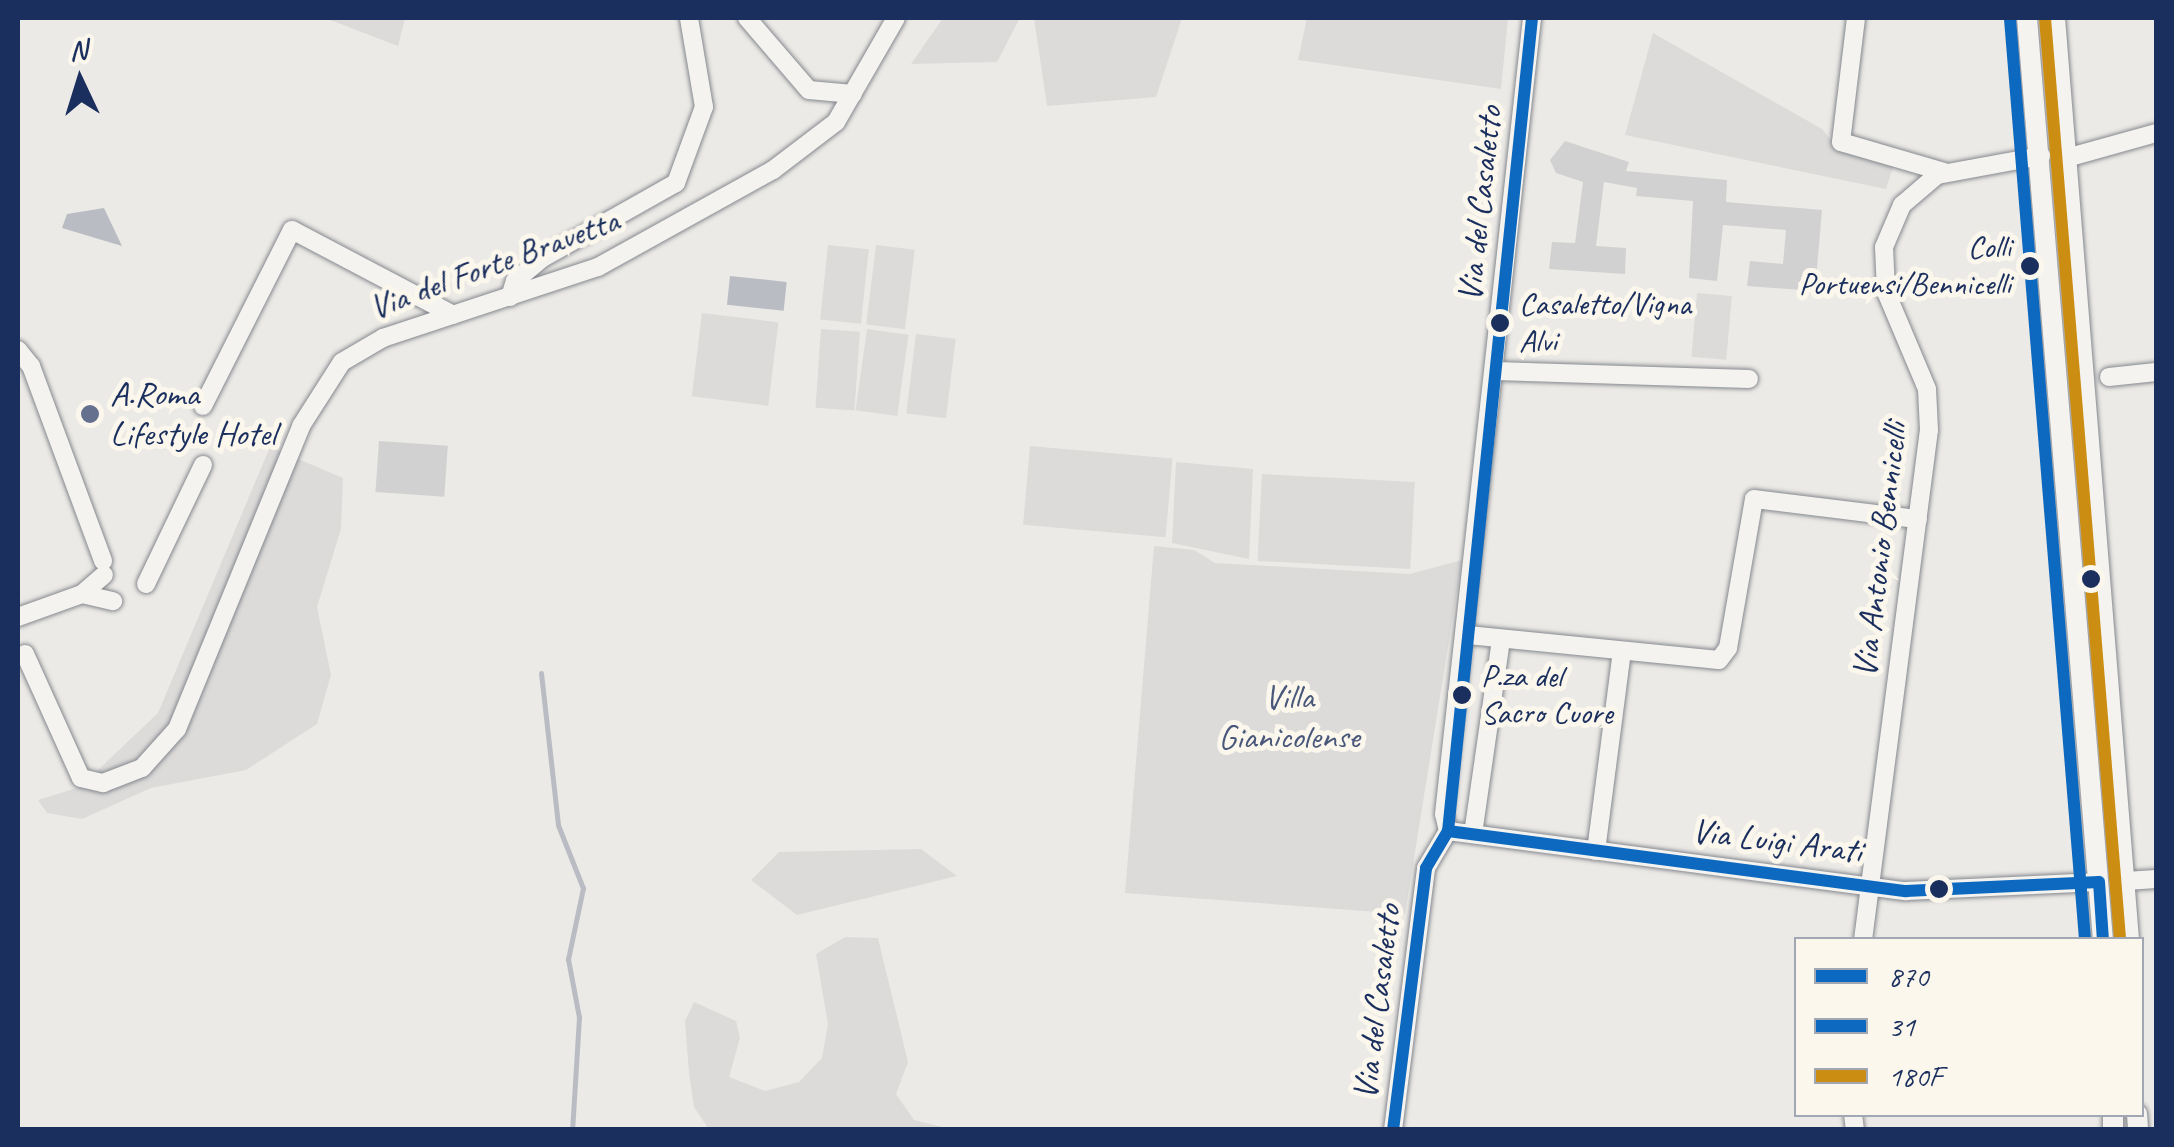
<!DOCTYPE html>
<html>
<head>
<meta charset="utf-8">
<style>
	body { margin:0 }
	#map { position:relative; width:2174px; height:1147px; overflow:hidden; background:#eceae6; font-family:Caveat,sans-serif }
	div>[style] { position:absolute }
	.green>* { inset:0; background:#dcdbd9; transform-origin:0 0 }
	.water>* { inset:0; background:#b9bcc3; transform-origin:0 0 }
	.stream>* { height:5px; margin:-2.5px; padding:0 2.5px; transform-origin:2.5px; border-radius:2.5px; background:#b9bcc3 }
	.building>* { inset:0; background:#d2d1d1; transform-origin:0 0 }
	.roads { filter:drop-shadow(0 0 2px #85888f) drop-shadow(0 0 2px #85888f) }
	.minor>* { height:18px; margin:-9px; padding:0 9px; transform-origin:9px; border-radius:9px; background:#f4f3ef }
	.major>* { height:20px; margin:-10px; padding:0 10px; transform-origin:10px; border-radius:10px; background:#f4f3ef }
	.bus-1>* { height:12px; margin:-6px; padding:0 6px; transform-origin:6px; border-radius:6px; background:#0c69bf }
	.bus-2>* { height:12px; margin:-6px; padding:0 6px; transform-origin:6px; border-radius:6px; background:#0c69bf }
	.bus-3>* { height:12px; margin:-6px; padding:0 6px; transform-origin:6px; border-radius:6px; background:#cb8e13 }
	.dots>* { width:28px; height:28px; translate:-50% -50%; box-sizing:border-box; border:5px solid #fbf7ec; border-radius:50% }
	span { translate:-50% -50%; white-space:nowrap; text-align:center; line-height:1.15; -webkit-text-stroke:10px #fbf7ec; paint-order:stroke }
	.bus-label { font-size:32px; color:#1b2f5e }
	.right { translate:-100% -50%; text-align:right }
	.left { translate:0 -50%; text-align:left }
	.street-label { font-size:35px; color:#1b2f5e }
	.poi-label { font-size:35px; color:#1b2f5e }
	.park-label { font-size:35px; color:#48577a }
	.frame { position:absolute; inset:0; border:20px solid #1b2f5e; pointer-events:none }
	.legend { position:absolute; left:1794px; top:937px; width:350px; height:180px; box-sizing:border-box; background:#fbf7ec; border:2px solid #a1a7b3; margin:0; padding:12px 18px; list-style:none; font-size:30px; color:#1b2f5e }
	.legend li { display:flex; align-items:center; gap:20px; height:50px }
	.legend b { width:50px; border:2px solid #a1a7b3 }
	.north { position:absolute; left:30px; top:30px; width:100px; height:100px; -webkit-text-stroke:8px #fbf7ec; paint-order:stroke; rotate:356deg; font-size:28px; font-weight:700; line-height:40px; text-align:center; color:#1b2f5e }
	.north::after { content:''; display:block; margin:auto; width:35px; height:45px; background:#1b2f5e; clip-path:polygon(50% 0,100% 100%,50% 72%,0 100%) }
</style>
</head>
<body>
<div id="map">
	<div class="green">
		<div style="clip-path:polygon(325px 18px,405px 18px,398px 46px)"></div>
		<div style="clip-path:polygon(943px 18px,1020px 18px,997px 62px,911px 64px)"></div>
		<div style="clip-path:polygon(1034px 18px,1182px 18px,1156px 97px,1047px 106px)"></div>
		<div style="clip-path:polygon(1307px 18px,1508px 18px,1501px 89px,1298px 60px)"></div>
		<div style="clip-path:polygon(1653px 33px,1822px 129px,1835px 145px,1895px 161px,1886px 189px,1625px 135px)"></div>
		<div style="left:828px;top:245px;width:41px;height:75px;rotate:6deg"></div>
		<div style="left:876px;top:245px;width:39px;height:80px;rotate:7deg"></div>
		<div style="left:1697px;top:293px;width:35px;height:64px;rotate:5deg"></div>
		<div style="left:702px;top:313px;width:77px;height:84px;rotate:7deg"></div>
		<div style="left:821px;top:329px;width:39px;height:79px;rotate:4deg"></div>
		<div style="left:867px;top:329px;width:42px;height:82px;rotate:8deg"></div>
		<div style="left:916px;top:334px;width:40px;height:80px;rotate:7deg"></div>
		<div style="left:1030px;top:446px;width:143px;height:79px;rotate:5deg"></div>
		<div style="clip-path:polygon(270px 447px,343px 478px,341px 529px,317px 607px,331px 675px,317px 724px,246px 770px,151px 788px,82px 819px,47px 813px,38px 800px,80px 787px,158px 713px)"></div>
		<div style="clip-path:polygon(1176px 462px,1253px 469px,1249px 559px,1172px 543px)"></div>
		<div style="left:1262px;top:474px;width:153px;height:87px;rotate:3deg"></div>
		<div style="clip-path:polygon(1154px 546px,1194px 550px,1215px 563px,1410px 574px,1462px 560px,1405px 914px,1125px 893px)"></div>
		<div style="clip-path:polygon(921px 849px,957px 876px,797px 915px,751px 880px,779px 852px)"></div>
		<div style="clip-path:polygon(845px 937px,878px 938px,908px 1062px,896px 1094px,914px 1120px,950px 1129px,708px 1128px,694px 1107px,689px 1073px,685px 1021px,694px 1002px,736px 1021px,740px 1038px,729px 1077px,765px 1091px,799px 1082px,822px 1058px,828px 1024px,816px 954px)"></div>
	</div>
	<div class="water">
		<div style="clip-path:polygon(104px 208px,122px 246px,62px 228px,67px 214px)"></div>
		<div style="left:730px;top:276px;width:57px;height:29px;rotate:6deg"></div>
	</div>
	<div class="stream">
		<div style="left:541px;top:673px;width:153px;rotate:83.6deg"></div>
		<div style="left:558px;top:825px;width:68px;rotate:68.4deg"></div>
		<div style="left:583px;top:888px;width:73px;rotate:101.9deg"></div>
		<div style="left:568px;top:959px;width:59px;rotate:79.3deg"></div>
		<div style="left:579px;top:1017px;width:113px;rotate:93.5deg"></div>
	</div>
	<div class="building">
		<div style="clip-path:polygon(1565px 141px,1629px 162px,1626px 171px,1727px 180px,1726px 202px,1822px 210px,1815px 291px,1747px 286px,1750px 261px,1783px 264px,1786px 230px,1723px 225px,1717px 281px,1689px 278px,1693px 201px,1636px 196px,1637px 188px,1604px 182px,1596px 246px,1626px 248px,1625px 274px,1549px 269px,1552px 242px,1575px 243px,1583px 182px,1556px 173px,1550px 160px)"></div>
		<div style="left:379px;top:441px;width:69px;height:51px;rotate:4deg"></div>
	</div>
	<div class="roads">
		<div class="minor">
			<div style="left:747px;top:18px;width:95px;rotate:49.3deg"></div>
			<div style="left:809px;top:90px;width:44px;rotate:5.2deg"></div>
			<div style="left:1856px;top:18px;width:125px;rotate:96.9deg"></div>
			<div style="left:1841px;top:142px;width:107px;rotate:16.2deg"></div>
			<div style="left:2070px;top:157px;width:89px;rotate:-15.6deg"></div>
			<div style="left:510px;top:297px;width:17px;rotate:-73deg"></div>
			<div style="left:515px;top:281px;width:34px;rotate:-40deg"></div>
			<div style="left:541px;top:259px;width:155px;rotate:-29.4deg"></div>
			<div style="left:676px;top:183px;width:81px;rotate:-69.8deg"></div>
			<div style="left:704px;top:107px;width:90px;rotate:-99.6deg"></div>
			<div style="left:18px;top:350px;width:21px;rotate:51deg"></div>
			<div style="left:31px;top:366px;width:208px;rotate:69.7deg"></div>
			<div style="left:1495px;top:371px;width:254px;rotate:1.8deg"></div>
			<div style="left:2109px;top:377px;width:47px;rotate:-6.1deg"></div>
			<div style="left:203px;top:406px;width:197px;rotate:-63.2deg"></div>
			<div style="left:292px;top:230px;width:182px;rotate:27.8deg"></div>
			<div style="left:146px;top:584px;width:132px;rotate:-64.4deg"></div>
			<div style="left:82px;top:594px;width:32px;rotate:13deg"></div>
			<div style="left:18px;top:617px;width:68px;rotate:-19.8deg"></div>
			<div style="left:82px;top:594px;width:29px;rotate:-41deg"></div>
			<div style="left:1468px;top:635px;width:252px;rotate:5.7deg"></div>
			<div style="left:1719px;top:660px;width:15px;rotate:-53deg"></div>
			<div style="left:1728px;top:648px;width:151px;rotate:-80.1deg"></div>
			<div style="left:1754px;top:499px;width:165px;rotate:7deg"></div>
			<div style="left:25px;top:654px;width:136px;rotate:65.7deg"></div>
			<div style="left:81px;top:778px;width:23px;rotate:13deg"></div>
			<div style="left:103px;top:783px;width:42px;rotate:-21deg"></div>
			<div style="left:142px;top:768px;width:52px;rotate:-48.1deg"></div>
			<div style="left:177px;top:729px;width:327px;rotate:-67.7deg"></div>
			<div style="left:301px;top:426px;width:76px;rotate:-57.4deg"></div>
			<div style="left:342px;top:362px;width:48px;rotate:-30.3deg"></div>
			<div style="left:383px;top:338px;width:226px;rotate:-18.3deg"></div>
			<div style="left:598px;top:267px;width:200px;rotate:-29deg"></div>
			<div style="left:773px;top:170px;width:79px;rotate:-37.3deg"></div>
			<div style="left:836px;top:122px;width:120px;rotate:-60deg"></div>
			<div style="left:1448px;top:831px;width:17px;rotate:-103deg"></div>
			<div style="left:1444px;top:814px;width:801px;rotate:-83.69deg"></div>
			<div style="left:1448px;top:831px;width:462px;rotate:7.5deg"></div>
			<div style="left:1906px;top:891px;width:193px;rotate:-2.7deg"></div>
			<div style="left:1473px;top:834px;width:197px;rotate:-81.8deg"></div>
			<div style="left:1596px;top:851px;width:201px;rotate:-82.6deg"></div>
			<div style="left:2126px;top:881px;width:30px;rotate:-4deg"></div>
			<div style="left:1863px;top:940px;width:514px;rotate:-82.63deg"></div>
			<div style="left:1929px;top:430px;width:41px;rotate:-92.8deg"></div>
			<div style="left:1927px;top:389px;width:105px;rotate:-112.9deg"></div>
			<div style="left:1886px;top:292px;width:45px;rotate:-92.5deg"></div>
			<div style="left:1884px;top:247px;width:46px;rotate:-66.8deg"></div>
			<div style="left:1902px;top:205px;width:46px;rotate:-40.6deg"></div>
			<div style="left:1937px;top:175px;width:106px;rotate:-10.4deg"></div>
			<div style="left:1853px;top:1114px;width:16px;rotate:83deg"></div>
			<div style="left:1393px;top:1130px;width:264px;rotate:-82.8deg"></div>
			<div style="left:1426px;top:868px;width:43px;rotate:-59.3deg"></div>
		</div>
		<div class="major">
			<div style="left:2027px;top:18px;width:925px;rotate:85.29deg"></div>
			<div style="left:2055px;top:18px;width:925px;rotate:85.41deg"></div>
			<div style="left:2113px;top:1114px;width:16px;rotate:90deg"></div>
			<div style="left:2137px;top:1114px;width:16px;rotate:86deg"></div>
		</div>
	</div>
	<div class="bus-1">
		<div style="left:1448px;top:831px;width:817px;rotate:-84.1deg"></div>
		<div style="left:1448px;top:831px;width:462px;rotate:7.5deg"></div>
		<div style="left:1906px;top:891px;width:193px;rotate:-2.7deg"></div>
		<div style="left:2099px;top:882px;width:58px;rotate:86.1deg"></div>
		<div style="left:1393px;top:1130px;width:264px;rotate:-82.8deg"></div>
		<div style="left:1426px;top:868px;width:43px;rotate:-59.3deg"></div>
	</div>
	<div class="bus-2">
		<div style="left:2010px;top:19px;width:924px;rotate:85.34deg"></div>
	</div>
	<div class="bus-3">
		<div style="left:2045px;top:18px;width:924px;rotate:85.34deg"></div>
	</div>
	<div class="dots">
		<div style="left:2030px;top:266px;background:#1b2f5e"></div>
		<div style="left:1500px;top:323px;background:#1b2f5e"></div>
		<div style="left:90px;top:414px;background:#64708e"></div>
		<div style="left:2091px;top:579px;background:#1b2f5e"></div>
		<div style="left:1462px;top:695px;background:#1b2f5e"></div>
		<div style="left:1939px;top:889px;background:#1b2f5e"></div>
	</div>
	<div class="bus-label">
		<span class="right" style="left:2011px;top:266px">Colli<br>Portuensi/Bennicelli</span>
		<span class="left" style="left:1519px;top:323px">Casaletto/Vigna<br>Alvi</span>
		<span class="left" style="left:1481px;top:695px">P.za del<br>Sacro Cuore</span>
	</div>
	<div class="street-label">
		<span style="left:1480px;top:204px;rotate:-84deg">Via del Casaletto</span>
		<span style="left:494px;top:264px;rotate:-20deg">Via del Forte Bravetta</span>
		<span style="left:1880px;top:550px;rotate:-83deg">Via Antonio Bennicelli</span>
		<span style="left:1777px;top:841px;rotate:7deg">Via Luigi Arati</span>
		<span style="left:1377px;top:1002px;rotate:-83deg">Via del Casaletto</span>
	</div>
	<div class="poi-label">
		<span class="left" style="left:110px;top:414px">A.Roma<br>Lifestyle Hotel</span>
	</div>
	<div class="park-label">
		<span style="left:1289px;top:717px">Villa<br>Gianicolense</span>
	</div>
	<div class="frame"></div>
	<ul class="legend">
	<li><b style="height:12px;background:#0c69bf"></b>870</li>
	<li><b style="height:12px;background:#0c69bf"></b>31</li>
	<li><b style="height:12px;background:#cb8e13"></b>180F</li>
	</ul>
	<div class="north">N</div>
</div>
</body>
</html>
